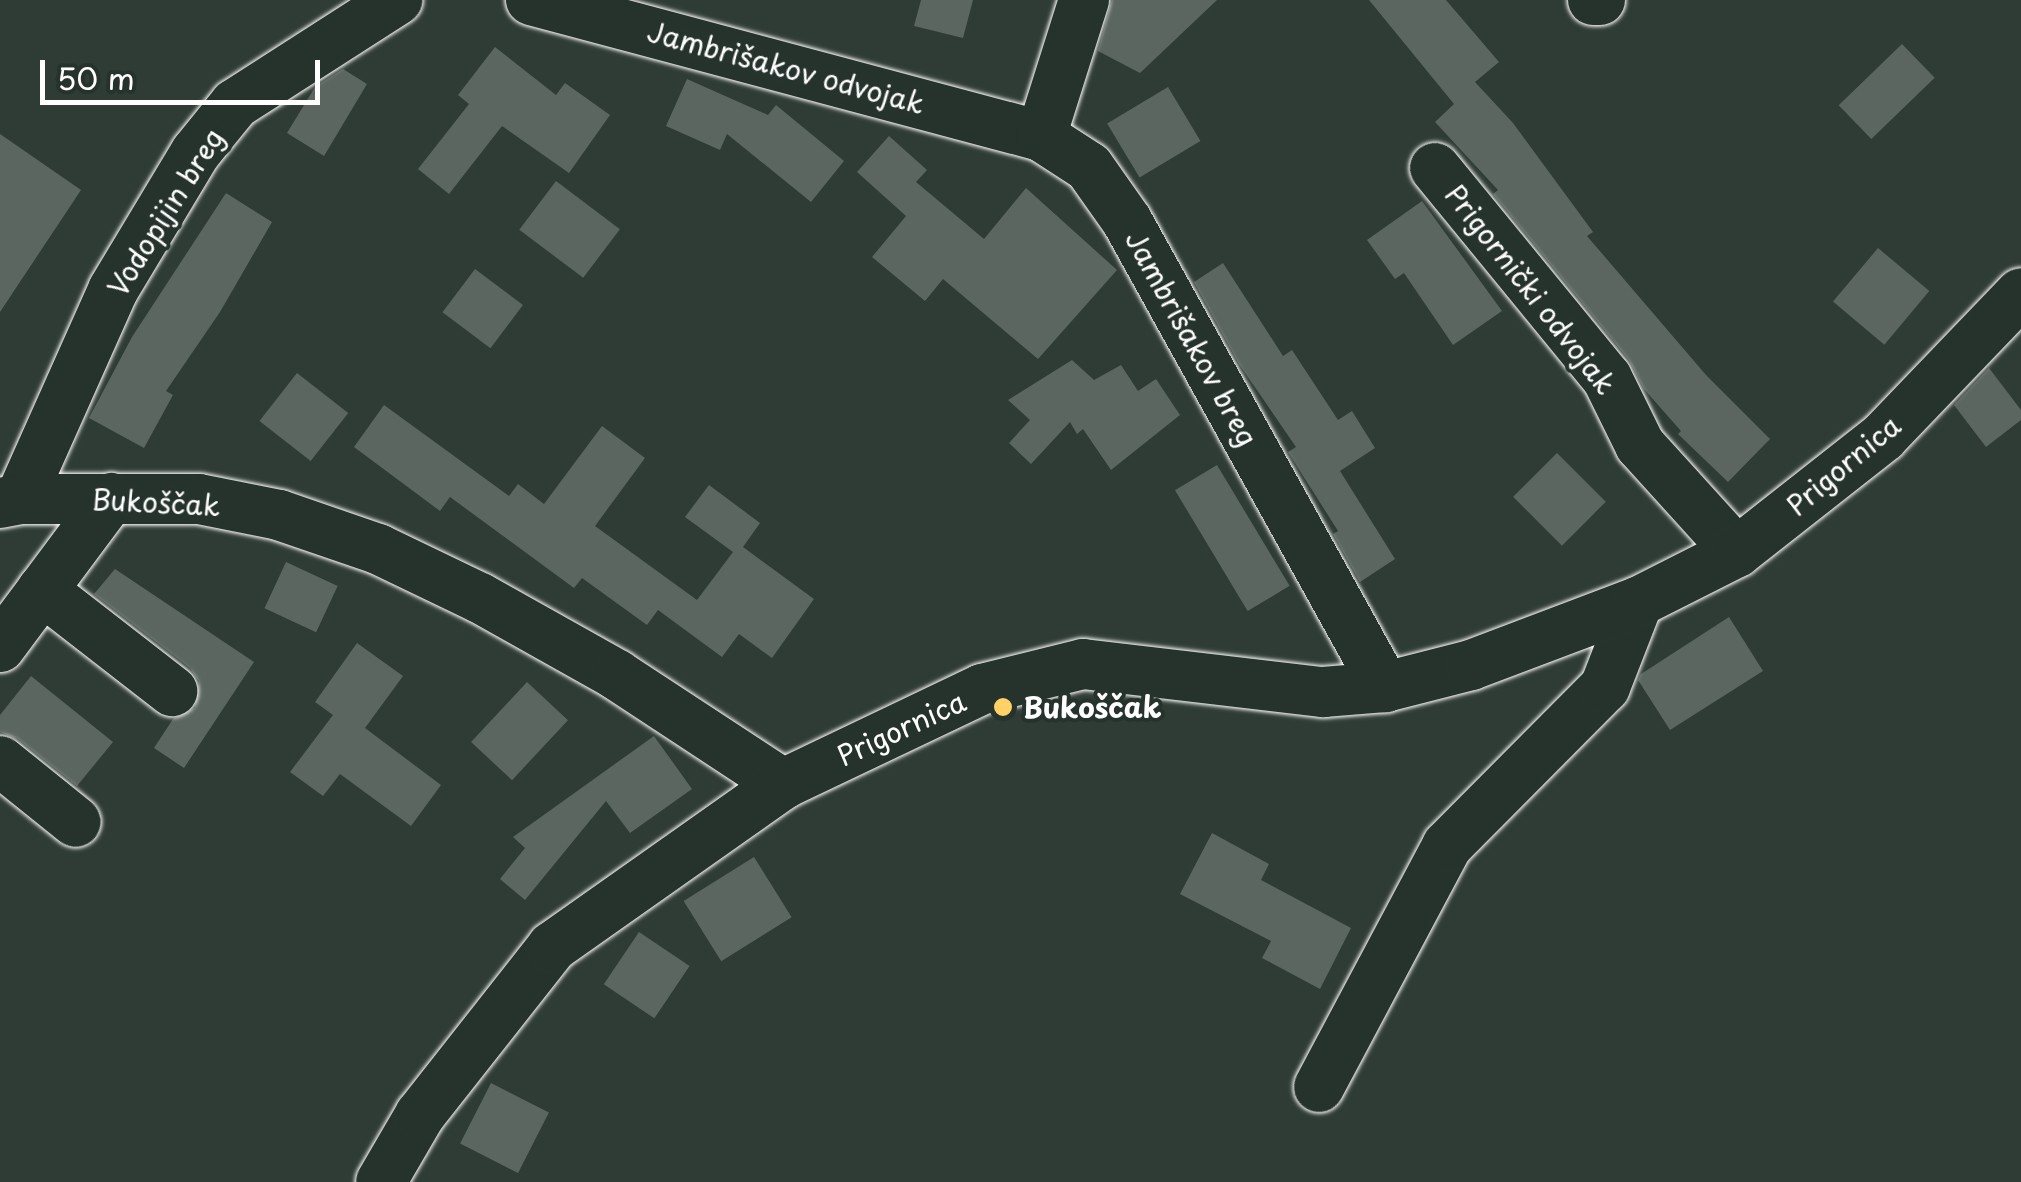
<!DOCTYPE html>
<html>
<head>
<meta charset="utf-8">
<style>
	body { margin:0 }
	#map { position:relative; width:2021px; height:1182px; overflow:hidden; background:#2f3b35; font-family:"Playpen Sans",sans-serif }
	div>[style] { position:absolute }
	.building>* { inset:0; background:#5b6661; transform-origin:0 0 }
	.roads { filter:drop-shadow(0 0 2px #fff) drop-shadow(0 0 2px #fff) }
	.minor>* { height:50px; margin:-25px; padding:0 25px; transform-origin:25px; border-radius:25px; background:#26332d }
	.dots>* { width:28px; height:28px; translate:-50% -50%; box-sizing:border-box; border:5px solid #26332d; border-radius:50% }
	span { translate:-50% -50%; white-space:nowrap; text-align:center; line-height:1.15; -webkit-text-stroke:8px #26332d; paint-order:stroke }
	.street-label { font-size:28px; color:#fff }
	.poi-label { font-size:28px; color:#fff; font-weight:700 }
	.left { translate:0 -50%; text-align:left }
	.scale { position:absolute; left:40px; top:60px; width:280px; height:45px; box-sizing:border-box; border:5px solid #fff; border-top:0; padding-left:12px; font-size:30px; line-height:35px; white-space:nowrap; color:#fff; -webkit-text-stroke:8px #26332d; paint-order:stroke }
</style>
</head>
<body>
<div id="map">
	<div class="building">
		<div style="clip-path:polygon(921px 0,973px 0,963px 38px,914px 26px)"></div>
		<div style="clip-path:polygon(1112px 0,1217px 0,1140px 73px,1098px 51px)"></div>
		<div style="clip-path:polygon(1369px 0,1446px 0,1499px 62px,1475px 82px,1513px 123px,1593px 232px,1587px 236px,1706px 375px,1770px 439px,1728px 482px,1678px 434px,1681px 431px,1644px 389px,1629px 360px,1493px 194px,1498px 190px,1435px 122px,1454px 104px)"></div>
		<div style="left:1902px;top:44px;width:47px;height:88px;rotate:46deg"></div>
		<div style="clip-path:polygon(495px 47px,556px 95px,565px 83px,610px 115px,569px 173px,502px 126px,449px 194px,418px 169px,469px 104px,458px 95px)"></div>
		<div style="clip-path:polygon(343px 69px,367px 84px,324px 156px,287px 133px,315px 87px)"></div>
		<div style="clip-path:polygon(687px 79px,768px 115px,776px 105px,844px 161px,811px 202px,727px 134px,720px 150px,666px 126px)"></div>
		<div style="left:1168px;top:87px;width:63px;height:71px;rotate:59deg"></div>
		<div style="clip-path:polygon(0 134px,81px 190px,0 312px)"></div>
		<div style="clip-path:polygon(889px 136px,927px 170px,916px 182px,984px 239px,1026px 188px,1117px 270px,1038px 359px,943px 279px,925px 301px,872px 257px,906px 216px,857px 172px)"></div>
		<div style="left:556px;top:181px;width:80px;height:61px;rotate:37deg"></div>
		<div style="clip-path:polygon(226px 193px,272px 222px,220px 312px,166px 391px,173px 395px,144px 448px,89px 418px,132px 337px)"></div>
		<div style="clip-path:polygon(1422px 201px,1502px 311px,1453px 345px,1404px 273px,1395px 279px,1367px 240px)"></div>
		<div style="left:1878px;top:248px;width:67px;height:70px;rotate:40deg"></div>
		<div style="clip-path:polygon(1223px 263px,1283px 356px,1292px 350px,1338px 420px,1352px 411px,1375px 448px,1340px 471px,1395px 559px,1360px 582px,1333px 534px,1338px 531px,1288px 452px,1296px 447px,1239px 364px,1194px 282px)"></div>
		<div style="left:475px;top:269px;width:60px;height:54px;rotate:37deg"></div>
		<div style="clip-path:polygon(1072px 360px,1094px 380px,1121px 365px,1138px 391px,1156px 379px,1180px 415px,1111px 470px,1083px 429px,1077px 434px,1070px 422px,1031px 464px,1009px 443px,1030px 420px,1008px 400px)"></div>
		<div style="clip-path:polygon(1989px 368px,2021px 410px,2021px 420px,1986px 447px,1954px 405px)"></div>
		<div style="left:297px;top:373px;width:65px;height:61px;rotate:38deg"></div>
		<div style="clip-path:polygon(384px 405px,509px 496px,518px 484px,544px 504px,602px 426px,645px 458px,595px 526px,697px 600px,733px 552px,685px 517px,709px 485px,760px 523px,743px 547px,814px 599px,772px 658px,739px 634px,722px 657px,658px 610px,647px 625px,582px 578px,574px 588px,450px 497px,440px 511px,354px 447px)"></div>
		<div style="left:1557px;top:453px;width:69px;height:62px;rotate:45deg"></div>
		<div style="left:1217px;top:465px;width:141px;height:49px;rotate:59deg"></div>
		<div style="left:286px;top:562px;width:57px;height:51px;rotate:25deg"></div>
		<div style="clip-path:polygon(115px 569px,254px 662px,184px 768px,154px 748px,173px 719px,195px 708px,199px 681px,190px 668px,94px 594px)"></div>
		<div style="clip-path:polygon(1729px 617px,1763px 671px,1670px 730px,1638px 680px,1641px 674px)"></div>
		<div style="clip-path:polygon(357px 643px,403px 676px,365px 728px,441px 785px,411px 826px,340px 774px,323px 796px,290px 772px,333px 715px,315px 702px)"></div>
		<div style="clip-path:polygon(31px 676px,113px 742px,77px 786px,18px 739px,0 732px,0 715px)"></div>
		<div style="left:527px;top:682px;width:56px;height:82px;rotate:43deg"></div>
		<div style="clip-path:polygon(654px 736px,692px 789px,630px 833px,606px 801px,525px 900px,500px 879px,525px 848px,513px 837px)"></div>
		<div style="clip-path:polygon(1212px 833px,1269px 864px,1261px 880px,1351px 928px,1320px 989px,1262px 958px,1271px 941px,1180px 894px)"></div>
		<div style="left:754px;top:857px;width:71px;height:83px;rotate:58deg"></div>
		<div style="left:639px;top:932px;width:61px;height:63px;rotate:34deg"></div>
		<div style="left:491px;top:1083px;width:65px;height:68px;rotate:27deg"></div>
	</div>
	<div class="roads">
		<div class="minor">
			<div style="left:531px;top:0;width:528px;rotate:14.93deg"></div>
			<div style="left:1084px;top:0;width:143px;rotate:107.5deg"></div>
			<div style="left:1041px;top:136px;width:57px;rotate:32.9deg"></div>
			<div style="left:1089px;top:167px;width:66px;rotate:54.9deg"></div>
			<div style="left:1127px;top:221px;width:533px;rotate:61.03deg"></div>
			<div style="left:1593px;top:0;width:7px"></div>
			<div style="left:1435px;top:168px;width:271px;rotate:50.7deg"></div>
			<div style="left:1607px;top:378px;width:75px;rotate:63.8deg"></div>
			<div style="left:1640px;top:445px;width:144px;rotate:47.8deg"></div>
			<div style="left:20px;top:499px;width:229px;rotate:-66deg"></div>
			<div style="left:113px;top:290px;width:161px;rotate:-59deg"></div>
			<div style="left:196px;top:152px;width:62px;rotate:-50.9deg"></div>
			<div style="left:235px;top:104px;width:193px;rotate:-32.7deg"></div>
			<div style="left:0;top:503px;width:20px;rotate:-11deg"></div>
			<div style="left:20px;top:499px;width:179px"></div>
			<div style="left:199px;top:499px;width:82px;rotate:11.3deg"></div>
			<div style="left:279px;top:515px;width:105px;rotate:19deg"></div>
			<div style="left:378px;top:549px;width:113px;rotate:25.7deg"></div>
			<div style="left:480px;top:598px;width:157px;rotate:29.3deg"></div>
			<div style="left:617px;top:675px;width:199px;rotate:33.3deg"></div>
			<div style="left:42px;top:590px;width:165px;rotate:37.8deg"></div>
			<div style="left:0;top:647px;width:186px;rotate:-53.3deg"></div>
			<div style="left:0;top:761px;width:97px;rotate:38.8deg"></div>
			<div style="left:1319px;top:1087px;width:273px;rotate:-62deg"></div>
			<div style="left:1447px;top:846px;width:224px;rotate:-45.2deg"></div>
			<div style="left:1605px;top:687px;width:91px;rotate:-68.8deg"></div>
			<div style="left:381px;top:1182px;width:78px;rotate:-59.8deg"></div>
			<div style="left:420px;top:1115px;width:214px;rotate:-51.8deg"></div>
			<div style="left:552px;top:947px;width:283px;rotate:-35.2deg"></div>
			<div style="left:783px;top:784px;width:221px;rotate:-25.5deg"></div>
			<div style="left:982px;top:689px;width:104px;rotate:-13.9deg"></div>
			<div style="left:1083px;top:664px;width:242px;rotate:6.7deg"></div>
			<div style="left:1323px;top:692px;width:62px;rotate:-4.6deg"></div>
			<div style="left:1385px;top:687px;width:89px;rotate:-14.3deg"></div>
			<div style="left:1471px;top:665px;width:178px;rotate:-20.7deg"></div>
			<div style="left:1638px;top:602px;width:111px;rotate:-26.8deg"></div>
			<div style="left:1737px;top:552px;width:186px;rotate:-38.2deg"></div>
			<div style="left:1883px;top:437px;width:199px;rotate:-46.2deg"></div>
		</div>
	</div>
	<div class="dots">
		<div style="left:1003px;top:707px;background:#ffd166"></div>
	</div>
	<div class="street-label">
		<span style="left:786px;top:67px;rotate:15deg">Jambrišakov odvojak</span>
		<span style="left:165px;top:212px;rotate:-58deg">Vodopijin breg</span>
		<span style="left:1531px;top:289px;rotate:52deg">Prigornički odvojak</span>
		<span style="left:1192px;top:338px;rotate:61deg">Jambrišakov breg</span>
		<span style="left:1843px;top:465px;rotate:-40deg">Prigornica</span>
		<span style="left:156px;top:502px;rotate:3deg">Bukoščak</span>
		<span style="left:901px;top:728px;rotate:-25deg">Prigornica</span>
	</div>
	<div class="poi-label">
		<span class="left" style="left:1023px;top:707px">Bukoščak</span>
	</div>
	<div class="scale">50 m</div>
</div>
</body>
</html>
